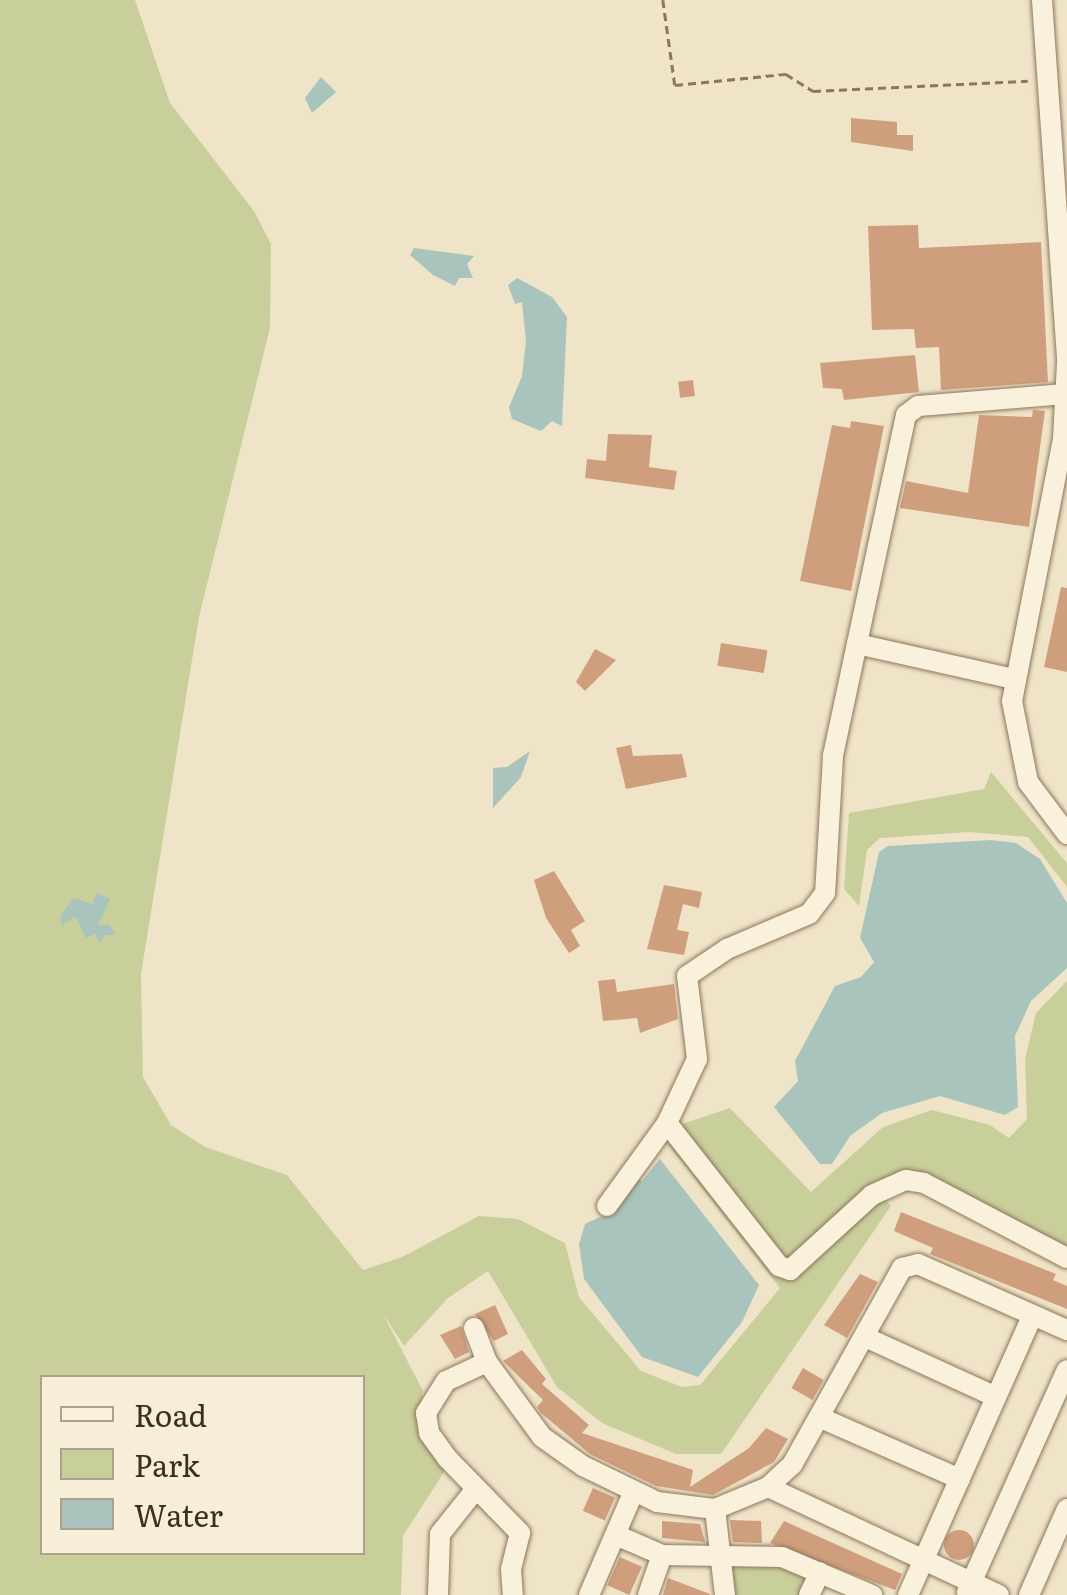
<!DOCTYPE html>
<html>
<head>
<meta charset="utf-8">
<style>
	body { margin:0 }
	#map { position:relative; width:1067px; height:1595px; overflow:hidden; background:#f0e4c8; font-family:Literata,serif }
	div>[style] { position:absolute }
	.green>* { inset:0; background:#c9cf9b }
	.water>* { inset:0; background:#a9c4bc }
	.building>* { inset:0; background:#cf9f7d; transform-origin:0 0 }
	.round { border-radius:50% }
	.path>* { height:2.5px; margin-top:-1.25px; transform-origin:0; background:repeating-linear-gradient(90deg,#8d765c 0 8px,transparent 0 13px) }
	.roads { filter:drop-shadow(0 0 2px #8d765c) drop-shadow(0 0 2px #8d765c) }
	.minor>* { height:20px; margin:-10px; padding:0 10px; transform-origin:10px; border-radius:10px; background:#faf1dc }
	span { translate:-50% -50%; white-space:nowrap; text-align:center; line-height:1.15; -webkit-text-stroke:8px #f7eed8; paint-order:stroke }
	.legend { position:absolute; left:40px; top:1375px; width:325px; height:180px; box-sizing:border-box; background:#f7eed8; border:2px solid #ada18e; margin:0; padding:12px 18px; list-style:none; font-size:30px; color:#3d2e20 }
	.legend li { display:flex; align-items:center; gap:20px; height:50px }
	.legend b { width:50px; border:2px solid #ada18e }
</style>
</head>
<body>
<div id="map">
	<div class="green">
		<div style="clip-path:polygon(evenodd,0 0,135px 0,170px 103px,254px 211px,271px 244px,270px 328px,199px 617px,141px 974px,143px 1077px,171px 1125px,205px 1147px,287px 1175px,363px 1270px,402px 1257px,479px 1216px,518px 1219px,565px 1243px,579px 1297px,641px 1371px,682px 1387px,700px 1385px,780px 1288px,669px 1146px,682px 1124px,730px 1108px,811px 1192px,883px 1127px,932px 1110px,990px 1125px,1009px 1138px,1027px 1119px,1025px 1059px,1036px 1013px,1067px 981px,1067px 1253px,922px 1177px,875px 1188px,891px 1206px,721px 1454px,676px 1454px,602px 1423px,557px 1387px,488px 1271px,448px 1298px,404px 1346px,382px 1312px,423px 1391px,419px 1419px,446px 1469px,403px 1536px,401px 1595px,0 1595px,0 0,42px 1378px,362px 1378px,362px 1552px,42px 1552px,42px 1378px)"></div>
		<div style="clip-path:polygon(991px 772px,1067px 863px,1067px 887px,1028px 837px,969px 832px,880px 838px,867px 850px,859px 906px,844px 889px,849px 813px,984px 789px)"></div>
		<div style="clip-path:polygon(730px 1563px,776px 1563px,804px 1574px,807px 1583px,802px 1595px,732px 1595px)"></div>
	</div>
	<div class="water">
		<div style="clip-path:polygon(321px 77px,336px 92px,312px 113px,305px 98px)"></div>
		<div style="clip-path:polygon(414px 248px,474px 256px,467px 264px,473px 278px,459px 278px,455px 286px,433px 275px,410px 255px)"></div>
		<div style="clip-path:polygon(517px 278px,552px 297px,567px 317px,562px 426px,552px 421px,541px 431px,512px 419px,509px 407px,522px 376px,526px 341px,522px 302px,515px 304px,508px 285px)"></div>
		<div style="clip-path:polygon(530px 751px,521px 777px,493px 808px,493px 768px,507px 767px)"></div>
		<div style="clip-path:polygon(991px 840px,1016px 843px,1040px 859px,1067px 903px,1067px 968px,1031px 1001px,1015px 1036px,1018px 1107px,1005px 1115px,940px 1096px,882px 1113px,850px 1136px,832px 1164px,820px 1164px,774px 1107px,798px 1081px,795px 1061px,835px 986px,861px 977px,874px 962px,860px 938px,879px 852px,888px 846px)"></div>
		<div style="clip-path:polygon(97px 893px,110px 899px,98px 925px,110px 925px,116px 935px,105px 935px,99px 944px,96px 933px,86px 938px,75px 916px,62px 926px,60px 916px,74px 898px,92px 904px)"></div>
		<div style="clip-path:polygon(660px 1159px,759px 1285px,742px 1322px,698px 1377px,642px 1357px,584px 1279px,579px 1244px,585px 1224px,617px 1209px,637px 1178px,642px 1181px)"></div>
	</div>
	<div class="building">
		<div style="clip-path:polygon(851px 118px,897px 122px,897px 135px,913px 135px,913px 151px,851px 142px)"></div>
		<div style="clip-path:polygon(918px 225px,919px 248px,1041px 242px,1048px 382px,941px 390px,939px 347px,916px 348px,914px 329px,872px 330px,868px 226px)"></div>
		<div style="clip-path:polygon(915px 355px,919px 392px,844px 400px,842px 389px,823px 388px,820px 363px)"></div>
		<div style="left:693px;top:380px;width:16px;height:15px;rotate:83deg"></div>
		<div style="clip-path:polygon(1033px 410px,1045px 411px,1029px 527px,900px 508px,906px 481px,968px 493px,979px 415px,1032px 417px)"></div>
		<div style="clip-path:polygon(851px 421px,884px 426px,851px 591px,800px 581px,832px 425px,850px 428px)"></div>
		<div style="clip-path:polygon(608px 434px,652px 435px,649px 467px,677px 471px,674px 490px,585px 478px,587px 459px,606px 461px)"></div>
		<div style="clip-path:polygon(1061px 587px,1067px 588px,1067px 672px,1044px 667px)"></div>
		<div style="left:721px;top:643px;width:47px;height:23px;rotate:9deg"></div>
		<div style="clip-path:polygon(595px 649px,616px 660px,585px 691px,576px 682px)"></div>
		<div style="clip-path:polygon(631px 745px,633px 756px,682px 754px,687px 777px,626px 789px,616px 748px)"></div>
		<div style="clip-path:polygon(554px 871px,585px 921px,571px 930px,580px 946px,569px 953px,546px 918px,534px 880px)"></div>
		<div style="clip-path:polygon(664px 885px,702px 892px,699px 908px,683px 904px,677px 930px,689px 932px,684px 955px,647px 949px)"></div>
		<div style="clip-path:polygon(615px 979px,617px 992px,674px 984px,678px 1019px,640px 1033px,637px 1018px,603px 1021px,598px 981px)"></div>
		<div style="clip-path:polygon(901px 1212px,1056px 1274px,1053px 1280px,1067px 1286px,1067px 1309px,930px 1254px,933px 1248px,894px 1231px)"></div>
		<div style="clip-path:polygon(860px 1274px,878px 1282px,847px 1338px,824px 1325px)"></div>
		<div style="clip-path:polygon(495px 1305px,508px 1334px,494px 1341px,475px 1314px)"></div>
		<div style="clip-path:polygon(461px 1326px,469px 1352px,455px 1359px,440px 1335px)"></div>
		<div style="clip-path:polygon(522px 1350px,546px 1379px,542px 1384px,589px 1425px,582px 1433px,693px 1470px,690px 1487px,749px 1448px,766px 1428px,788px 1439px,774px 1462px,713px 1495px,656px 1486px,590px 1454px,541px 1413px,537px 1407px,543px 1400px,503px 1361px)"></div>
		<div style="left:803px;top:1368px;width:24px;height:23px;rotate:30deg"></div>
		<div style="left:593px;top:1488px;width:24px;height:25px;rotate:24deg"></div>
		<div style="clip-path:polygon(730px 1520px,761px 1521px,762px 1543px,733px 1542px)"></div>
		<div style="clip-path:polygon(662px 1521px,700px 1524px,705px 1542px,662px 1538px)"></div>
		<div style="clip-path:polygon(784px 1521px,902px 1574px,895px 1590px,770px 1543px)"></div>
		<div class="round" style="left:944px;top:1530px;width:30px;height:30px"></div>
		<div style="left:620px;top:1557px;width:24px;height:31px;rotate:24deg"></div>
		<div style="clip-path:polygon(668px 1578px,710px 1594px,709px 1595px,663px 1595px)"></div>
	</div>
	<div class="path">
		<div style="left:663px;top:0;width:86px;rotate:82deg"></div>
		<div style="left:675px;top:85px;width:112px;rotate:-5.7deg"></div>
		<div style="left:786px;top:74px;width:32px;rotate:32deg"></div>
		<div style="left:813px;top:91px;width:215px;rotate:-2.7deg"></div>
	</div>
	<div class="roads">
		<div class="minor">
			<div style="left:1042px;top:0;width:361px;rotate:86deg"></div>
			<div style="left:1067px;top:363px;width:76px;rotate:93deg"></div>
			<div style="left:1063px;top:439px;width:267px;rotate:101deg"></div>
			<div style="left:1012px;top:701px;width:83px;rotate:78.8deg"></div>
			<div style="left:1028px;top:782px;width:65px;rotate:53.1deg"></div>
			<div style="left:1065px;top:394px;width:147px;rotate:175.3deg"></div>
			<div style="left:918px;top:406px;width:15px;rotate:143deg"></div>
			<div style="left:906px;top:415px;width:349px;rotate:102.1deg"></div>
			<div style="left:833px;top:756px;width:137px;rotate:93.3deg"></div>
			<div style="left:825px;top:893px;width:26px;rotate:127deg"></div>
			<div style="left:809px;top:914px;width:89px;rotate:156.9deg"></div>
			<div style="left:727px;top:949px;width:48px;rotate:146deg"></div>
			<div style="left:687px;top:976px;width:84px;rotate:83.1deg"></div>
			<div style="left:697px;top:1059px;width:71px;rotate:115.1deg"></div>
			<div style="left:667px;top:1123px;width:182px;rotate:51.9deg"></div>
			<div style="left:779px;top:1266px;width:12px;rotate:20deg"></div>
			<div style="left:790px;top:1270px;width:111px;rotate:-42.4deg"></div>
			<div style="left:872px;top:1195px;width:37px;rotate:-24deg"></div>
			<div style="left:906px;top:1180px;width:18px;rotate:9deg"></div>
			<div style="left:924px;top:1183px;width:161px;rotate:27.7deg"></div>
			<div style="left:857px;top:644px;width:161px;rotate:12.6deg"></div>
			<div style="left:607px;top:1206px;width:102px;rotate:-54.1deg"></div>
			<div style="left:474px;top:1328px;width:36px;rotate:69deg"></div>
			<div style="left:487px;top:1362px;width:93px;rotate:53.7deg"></div>
			<div style="left:542px;top:1437px;width:50px;rotate:35.3deg"></div>
			<div style="left:583px;top:1466px;width:82px;rotate:25.9deg"></div>
			<div style="left:657px;top:1502px;width:58px;rotate:6.9deg"></div>
			<div style="left:715px;top:1509px;width:57px;rotate:-22.5deg"></div>
			<div style="left:768px;top:1487px;width:33px;rotate:-43deg"></div>
			<div style="left:792px;top:1465px;width:226px;rotate:-60.8deg"></div>
			<div style="left:902px;top:1268px;width:16px;rotate:-14deg"></div>
			<div style="left:918px;top:1264px;width:163px;rotate:23.9deg"></div>
			<div style="left:865px;top:1337px;width:144px;rotate:24.6deg"></div>
			<div style="left:487px;top:1362px;width:45px;rotate:155.1deg"></div>
			<div style="left:446px;top:1381px;width:38px;rotate:122deg"></div>
			<div style="left:426px;top:1413px;width:20px;rotate:81deg"></div>
			<div style="left:429px;top:1433px;width:31px;rotate:54deg"></div>
			<div style="left:447px;top:1458px;width:105px;rotate:45.8deg"></div>
			<div style="left:520px;top:1533px;width:37px;rotate:104deg"></div>
			<div style="left:511px;top:1569px;width:26px;rotate:86deg"></div>
			<div style="left:821px;top:1418px;width:152px;rotate:23.7deg"></div>
			<div style="left:768px;top:1487px;width:255px;rotate:25.1deg"></div>
			<div style="left:715px;top:1509px;width:87px;rotate:83.4deg"></div>
			<div style="left:616px;top:1535px;width:50px;rotate:23.5deg"></div>
			<div style="left:662px;top:1555px;width:120px;rotate:1deg"></div>
			<div style="left:782px;top:1557px;width:98px;rotate:22.9deg"></div>
			<div style="left:967px;top:1592px;width:243px;rotate:-65.8deg"></div>
			<div style="left:438px;top:1595px;width:61px;rotate:-88.1deg"></div>
			<div style="left:440px;top:1534px;width:56px;rotate:-51.5deg"></div>
			<div style="left:589px;top:1595px;width:113px;rotate:-66.6deg"></div>
			<div style="left:648px;top:1595px;width:42px;rotate:-70.7deg"></div>
			<div style="left:809px;top:1595px;width:25px;rotate:-64deg"></div>
			<div style="left:908px;top:1595px;width:305px;rotate:-66deg"></div>
			<div style="left:1029px;top:1595px;width:94px;rotate:-66.2deg"></div>
		</div>
	</div>
	<ul class="legend">
	<li><b style="height:12px;background:#faf1dc"></b>Road</li>
	<li><b style="height:28px;background:#c9cf9b"></b>Park</li>
	<li><b style="height:28px;background:#a9c4bc"></b>Water</li>
	</ul>
</div>
</body>
</html>
